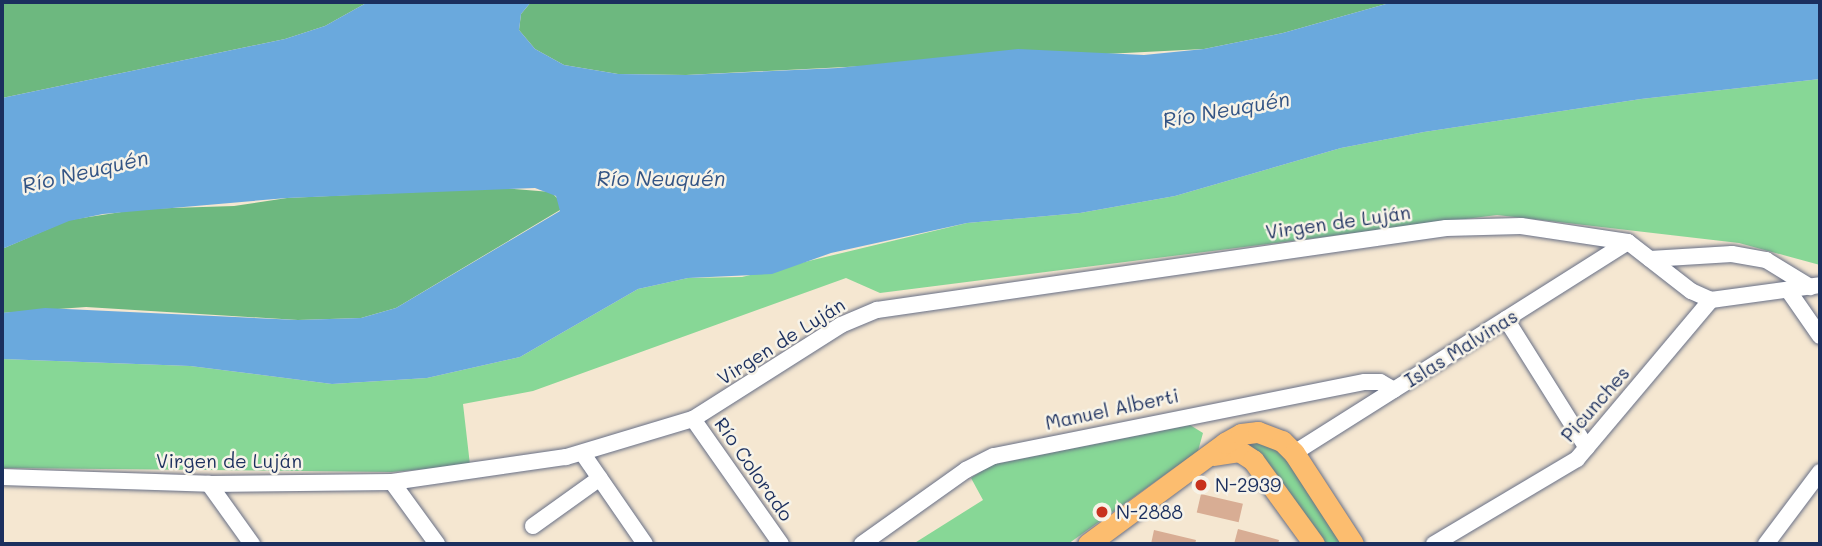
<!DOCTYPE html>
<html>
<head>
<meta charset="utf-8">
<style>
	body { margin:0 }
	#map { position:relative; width:1822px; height:546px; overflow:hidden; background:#f5e7d1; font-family:Mali,sans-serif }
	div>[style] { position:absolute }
	.green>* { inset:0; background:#87d796 }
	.forest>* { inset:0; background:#6db87f }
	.water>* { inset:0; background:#6aa9dd }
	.building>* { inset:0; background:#d8ad94; transform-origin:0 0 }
	.roads { filter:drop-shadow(0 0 2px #676f86) drop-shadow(0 0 2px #676f86) }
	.minor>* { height:16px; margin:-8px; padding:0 8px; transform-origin:8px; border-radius:8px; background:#fff }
	.major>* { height:21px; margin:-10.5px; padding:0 10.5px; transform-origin:10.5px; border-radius:10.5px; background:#fcbd6f }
	.dots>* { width:19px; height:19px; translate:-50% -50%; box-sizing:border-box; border:4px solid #f7f3e8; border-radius:50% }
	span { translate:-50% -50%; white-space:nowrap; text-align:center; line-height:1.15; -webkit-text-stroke:5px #f7f3e8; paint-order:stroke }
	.street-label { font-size:19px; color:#1b2f5e }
	.poi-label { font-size:19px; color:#1b2f5e }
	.left { translate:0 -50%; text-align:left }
	.water-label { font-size:21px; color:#335484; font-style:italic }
	.frame { position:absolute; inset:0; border:4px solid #1b2f5e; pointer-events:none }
</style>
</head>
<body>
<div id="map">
	<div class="green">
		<div style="clip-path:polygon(1820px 79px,1820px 265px,1739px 243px,1497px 215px,880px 293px,846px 278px,533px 391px,463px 404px,470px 465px,392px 472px,2px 468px,2px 359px,190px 366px,332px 384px,427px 378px,520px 357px,638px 289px,688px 278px,742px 277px,967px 223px,1080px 213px,1175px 196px,1341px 148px,1424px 132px,1641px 99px)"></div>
		<div style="clip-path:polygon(1190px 425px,1203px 433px,1198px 451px,1068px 544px,913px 544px,983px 500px,971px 478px,990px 465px)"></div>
		<div style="clip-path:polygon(1251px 441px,1276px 445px,1346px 544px,1322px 544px,1239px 443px)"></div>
	</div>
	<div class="forest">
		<div style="clip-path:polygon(2px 2px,368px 2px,325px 26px,285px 39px,2px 98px)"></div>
		<div style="clip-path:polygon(531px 2px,1393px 2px,1283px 33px,1204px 49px,686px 75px,618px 74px,564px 65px,535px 49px,519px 30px,521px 14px)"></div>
		<div style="clip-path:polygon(502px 188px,551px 192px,560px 201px,560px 210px,396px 308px,361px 318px,298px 320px,86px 307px,2px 313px,2px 249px,69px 220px,141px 209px,234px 206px,287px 198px)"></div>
	</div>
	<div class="water">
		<div style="clip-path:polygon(368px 2px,531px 2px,521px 14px,519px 30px,535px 49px,564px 65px,618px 74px,686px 75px,838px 68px,1018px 49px,1144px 55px,1204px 49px,1283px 33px,1393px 2px,1820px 2px,1820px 79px,1641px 99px,1424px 132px,1341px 148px,1175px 196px,1080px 213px,967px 223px,831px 253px,772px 274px,688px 278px,638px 289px,520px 357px,427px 378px,332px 384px,190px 366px,2px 359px,2px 313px,45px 308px,298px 320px,361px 318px,396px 308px,560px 211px,556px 196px,535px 188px,287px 198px,103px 214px,69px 221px,2px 249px,2px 98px,285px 39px,325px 26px)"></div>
	</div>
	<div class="building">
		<div style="left:1201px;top:494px;width:43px;height:19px;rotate:13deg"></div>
		<div style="clip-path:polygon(1238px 529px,1279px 540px,1278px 544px,1234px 544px)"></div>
		<div style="clip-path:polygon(1154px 530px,1196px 540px,1195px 544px,1151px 544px)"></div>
	</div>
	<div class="roads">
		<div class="minor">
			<div style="left:1650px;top:259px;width:82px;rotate:-3.5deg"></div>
			<div style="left:1732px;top:254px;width:35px;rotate:10deg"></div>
			<div style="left:1766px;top:260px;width:52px;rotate:31.5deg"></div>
			<div style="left:1788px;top:290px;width:56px;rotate:55.2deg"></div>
			<div style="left:1506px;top:319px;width:152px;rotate:57.9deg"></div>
			<div style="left:693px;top:419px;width:153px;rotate:54.9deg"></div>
			<div style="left:1294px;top:453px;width:395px;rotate:-32.3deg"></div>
			<div style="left:583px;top:454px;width:109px;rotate:55.4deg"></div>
			<div style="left:2px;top:477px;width:207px;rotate:1.9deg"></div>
			<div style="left:209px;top:484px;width:183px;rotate:-0.6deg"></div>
			<div style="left:392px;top:482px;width:176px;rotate:-8.2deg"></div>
			<div style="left:566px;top:457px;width:133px;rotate:-16.7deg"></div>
			<div style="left:693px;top:419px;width:175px;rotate:-32.4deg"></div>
			<div style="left:841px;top:325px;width:39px;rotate:-23deg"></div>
			<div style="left:877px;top:310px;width:575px;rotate:-8.2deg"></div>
			<div style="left:1446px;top:228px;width:75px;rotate:-1.5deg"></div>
			<div style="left:1521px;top:226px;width:108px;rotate:8.5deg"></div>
			<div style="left:1628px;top:242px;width:80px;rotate:37.9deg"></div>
			<div style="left:1691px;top:291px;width:22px;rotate:24deg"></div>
			<div style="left:1711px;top:300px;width:110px;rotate:-7.8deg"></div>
			<div style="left:392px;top:482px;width:77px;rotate:54deg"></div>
			<div style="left:209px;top:484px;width:74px;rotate:54.4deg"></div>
			<div style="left:533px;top:526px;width:82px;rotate:-35.6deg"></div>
			<div style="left:862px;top:544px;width:128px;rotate:-35.4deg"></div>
			<div style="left:966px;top:470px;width:31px;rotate:-27deg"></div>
			<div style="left:994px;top:456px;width:378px;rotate:-11.3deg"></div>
			<div style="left:1365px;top:382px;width:15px"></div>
			<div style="left:1380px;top:382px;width:16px;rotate:30deg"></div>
			<div style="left:1434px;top:544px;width:166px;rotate:-30.7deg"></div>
			<div style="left:1577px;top:459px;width:208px;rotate:-49.9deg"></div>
			<div style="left:1766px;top:544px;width:90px;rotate:-53.1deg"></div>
		</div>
		<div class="major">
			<div style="left:1214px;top:455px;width:25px;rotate:-9deg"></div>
			<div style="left:1239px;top:451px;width:17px;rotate:33deg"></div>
			<div style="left:1253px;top:460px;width:104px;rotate:54deg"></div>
			<div style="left:1088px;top:544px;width:170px;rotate:-36.4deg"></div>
			<div style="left:1225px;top:443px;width:18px;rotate:-29deg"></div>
			<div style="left:1241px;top:434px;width:17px;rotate:-7deg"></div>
			<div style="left:1258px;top:432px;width:26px;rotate:21deg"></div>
			<div style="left:1282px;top:441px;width:17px;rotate:45deg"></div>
			<div style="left:1294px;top:453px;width:108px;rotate:57deg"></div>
		</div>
	</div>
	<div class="dots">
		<div style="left:1201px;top:485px;background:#c8321e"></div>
		<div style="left:1102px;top:512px;background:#c8321e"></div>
	</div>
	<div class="street-label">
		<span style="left:1338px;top:222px;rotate:-8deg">Virgen de Luján</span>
		<span style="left:781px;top:341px;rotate:-32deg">Virgen de Luján</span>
		<span style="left:1461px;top:348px;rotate:-32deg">Islas Malvinas</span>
		<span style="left:1595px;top:404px;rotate:-49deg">Picunches</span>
		<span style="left:1112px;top:409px;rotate:-12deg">Manuel Alberti</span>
		<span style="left:229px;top:461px">Virgen de Luján</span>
		<span style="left:754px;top:469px;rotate:55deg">Río Colorado</span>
	</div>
	<div class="poi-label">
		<span class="left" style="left:1215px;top:485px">N-2939</span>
		<span class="left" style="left:1116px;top:512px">N-2888</span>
	</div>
	<div class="water-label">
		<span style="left:1226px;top:109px;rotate:-10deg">Río Neuquén</span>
		<span style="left:85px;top:171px;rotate:-13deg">Río Neuquén</span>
		<span style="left:661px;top:178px">Río Neuquén</span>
	</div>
	<div class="frame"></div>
</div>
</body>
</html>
